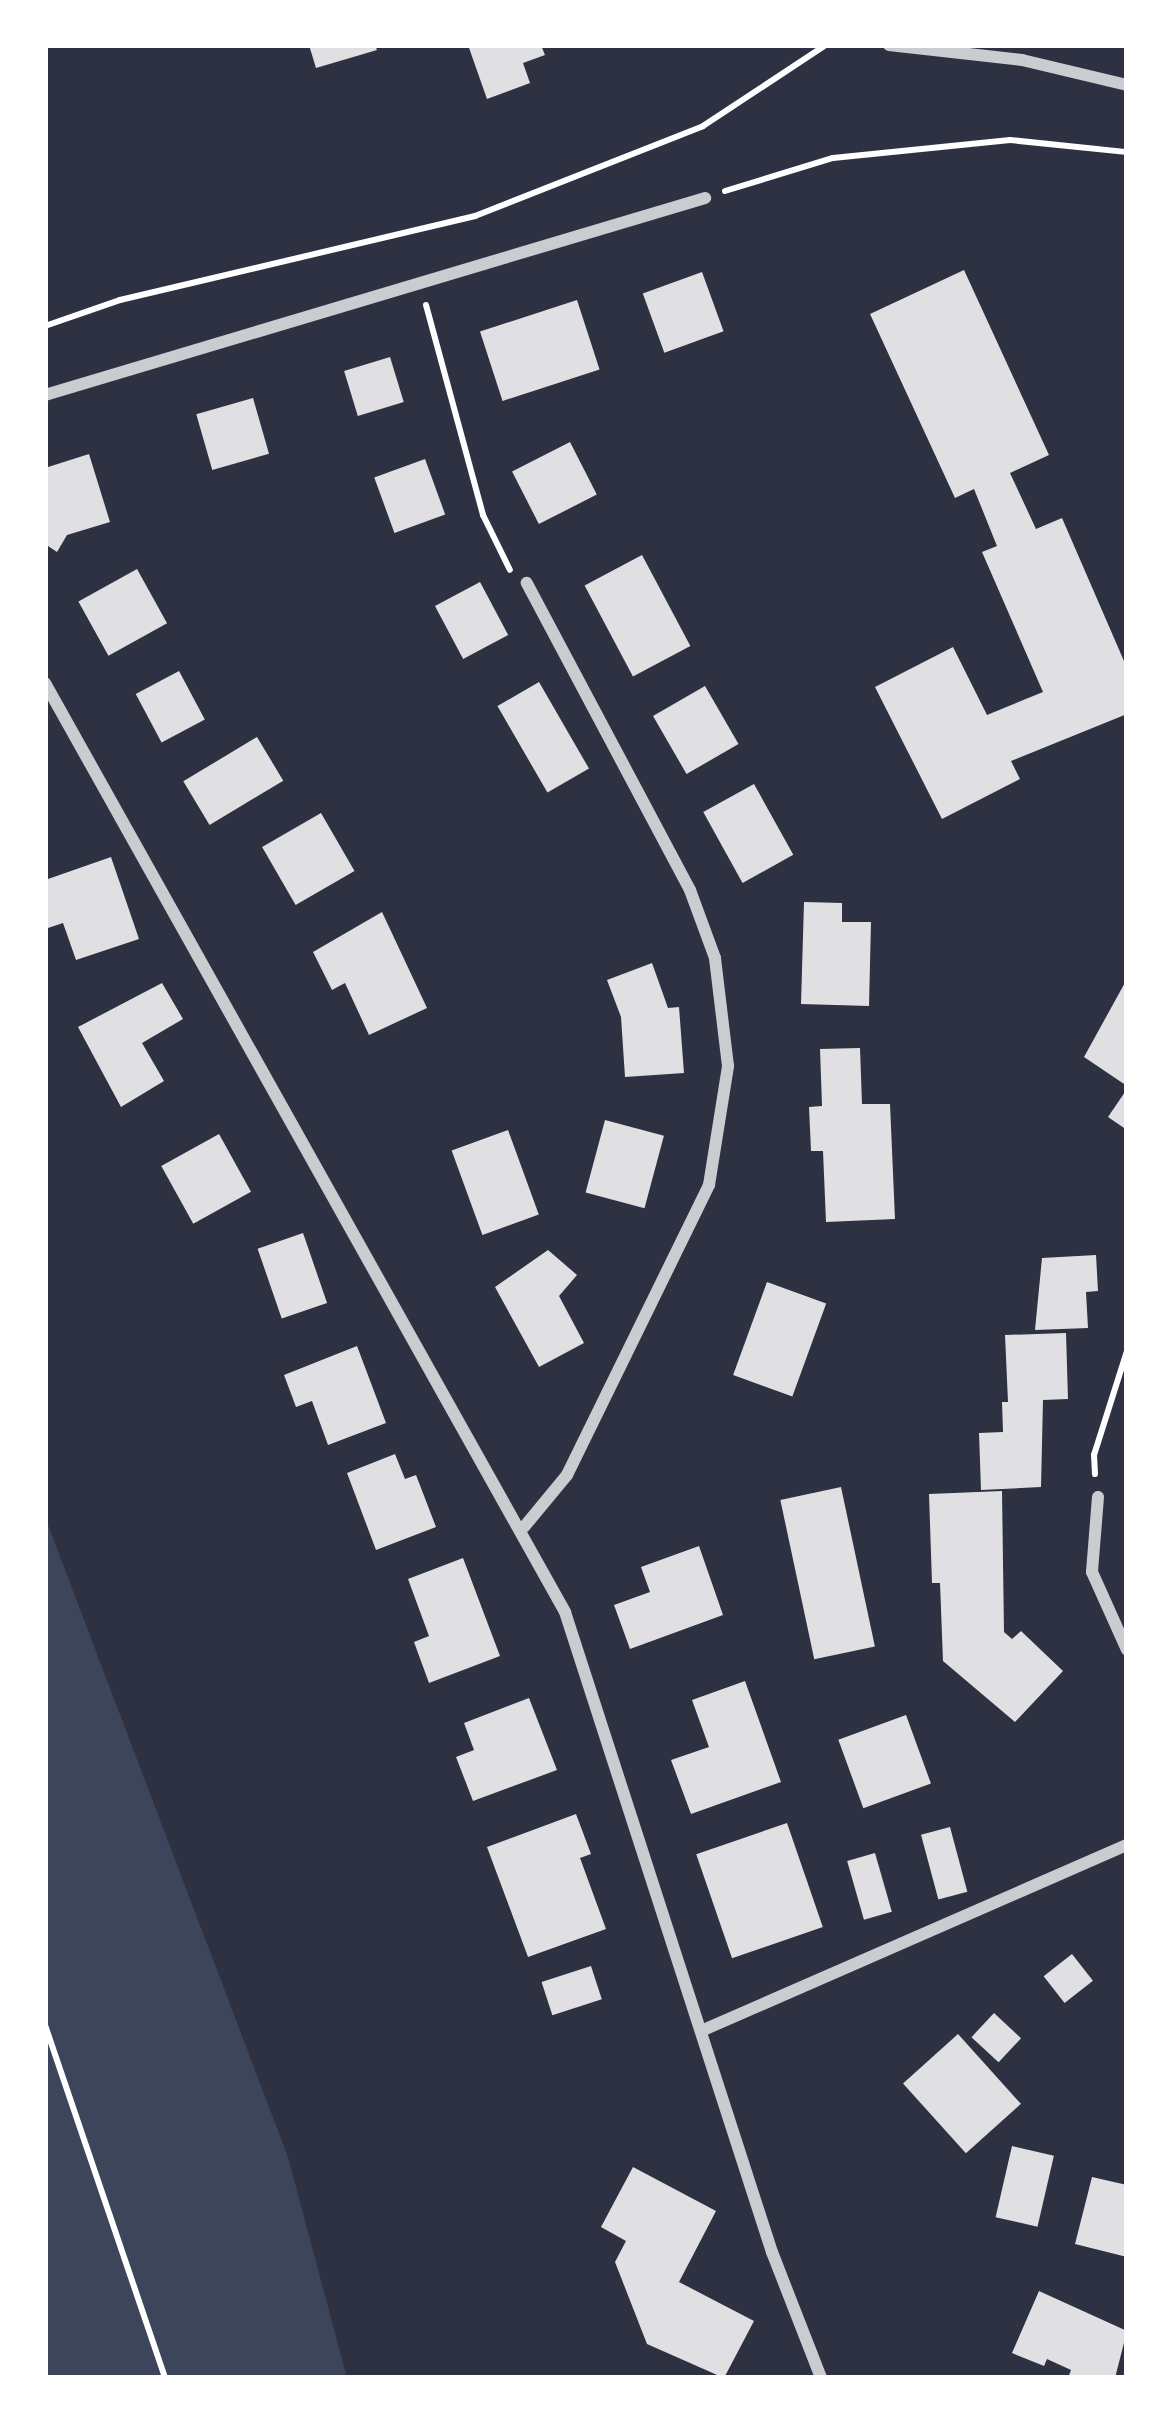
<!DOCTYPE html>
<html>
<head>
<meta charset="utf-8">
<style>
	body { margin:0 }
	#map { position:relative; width:1172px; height:2423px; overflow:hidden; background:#2d3142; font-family:Lora,serif }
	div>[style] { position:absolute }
	.green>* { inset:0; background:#3c4559 }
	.building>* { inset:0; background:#e0e0e3; transform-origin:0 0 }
	.path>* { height:6px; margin:-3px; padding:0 3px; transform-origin:3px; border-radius:3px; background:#fff }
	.minor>* { height:12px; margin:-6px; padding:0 6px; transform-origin:6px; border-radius:6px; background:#caccd0 }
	span { translate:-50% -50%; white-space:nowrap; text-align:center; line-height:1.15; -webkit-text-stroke:10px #fff; paint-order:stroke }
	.frame { position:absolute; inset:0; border:48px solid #fff; pointer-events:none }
</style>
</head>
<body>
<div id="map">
	<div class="green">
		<div style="clip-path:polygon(45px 1517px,288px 2157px,347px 2378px,45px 2378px)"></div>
	</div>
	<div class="building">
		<div style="clip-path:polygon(309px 45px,375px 45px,377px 50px,316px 68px)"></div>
		<div style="clip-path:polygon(468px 45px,541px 45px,545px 55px,523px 63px,530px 83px,487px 99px)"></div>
		<div style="clip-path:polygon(964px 270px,1049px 455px,1010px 473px,1036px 529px,1062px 518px,1127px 668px,1127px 714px,1011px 761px,1020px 779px,942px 819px,875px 687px,953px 647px,987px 715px,1043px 692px,982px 552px,997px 546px,974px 489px,955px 498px,870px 314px)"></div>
		<div style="left:702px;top:272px;width:63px;height:63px;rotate:70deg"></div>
		<div style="left:577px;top:300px;width:73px;height:102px;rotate:72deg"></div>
		<div style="left:390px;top:357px;width:47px;height:48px;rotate:73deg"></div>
		<div style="left:253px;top:398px;width:58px;height:59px;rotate:74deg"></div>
		<div style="left:570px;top:442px;width:59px;height:65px;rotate:63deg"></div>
		<div style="clip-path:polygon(89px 454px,110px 522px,67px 535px,57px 552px,45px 544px,45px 468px)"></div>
		<div style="left:425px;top:459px;width:59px;height:54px;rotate:70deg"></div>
		<div style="left:642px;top:555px;width:103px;height:65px;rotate:62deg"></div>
		<div style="left:137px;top:569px;width:62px;height:67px;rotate:61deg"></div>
		<div style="left:480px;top:582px;width:60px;height:51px;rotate:62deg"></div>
		<div style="left:179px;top:671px;width:55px;height:49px;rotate:62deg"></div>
		<div style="left:539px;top:682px;width:100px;height:48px;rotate:60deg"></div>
		<div style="left:705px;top:686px;width:67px;height:60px;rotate:60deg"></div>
		<div style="left:257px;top:737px;width:51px;height:86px;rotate:59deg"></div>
		<div style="left:754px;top:784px;width:81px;height:58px;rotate:61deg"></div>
		<div style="left:321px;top:813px;width:67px;height:68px;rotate:60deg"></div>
		<div style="clip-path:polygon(111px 857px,139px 939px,76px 960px,63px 923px,45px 929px,48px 879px)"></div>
		<div style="clip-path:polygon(804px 902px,842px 903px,842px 922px,871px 922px,869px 1006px,801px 1004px)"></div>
		<div style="clip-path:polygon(382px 912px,427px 1008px,369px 1035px,345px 983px,332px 990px,313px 952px)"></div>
		<div style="clip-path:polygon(652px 963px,668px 1008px,679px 1007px,684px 1073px,625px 1077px,621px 1017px,607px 980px)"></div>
		<div style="clip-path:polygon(1127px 979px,1127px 1086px,1084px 1057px)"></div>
		<div style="clip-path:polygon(162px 983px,183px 1019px,142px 1043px,164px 1081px,121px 1107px,78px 1027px)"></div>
		<div style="clip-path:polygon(860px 1048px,862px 1104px,890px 1104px,895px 1219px,826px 1222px,823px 1151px,811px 1151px,809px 1107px,822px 1106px,820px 1049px)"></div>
		<div style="clip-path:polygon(1127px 1089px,1127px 1130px,1108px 1117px)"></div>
		<div style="left:605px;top:1120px;width:61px;height:75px;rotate:15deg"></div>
		<div style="left:508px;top:1130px;width:90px;height:60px;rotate:70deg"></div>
		<div style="left:219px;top:1134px;width:66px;height:66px;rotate:61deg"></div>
		<div style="left:303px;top:1233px;width:74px;height:48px;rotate:71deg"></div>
		<div style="clip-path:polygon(548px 1250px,577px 1275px,559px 1296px,584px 1343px,539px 1367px,495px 1287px)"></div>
		<div style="clip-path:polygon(1096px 1255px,1098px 1291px,1086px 1292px,1088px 1328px,1035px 1330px,1042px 1258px)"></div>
		<div style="left:767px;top:1282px;width:63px;height:99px;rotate:20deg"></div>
		<div style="clip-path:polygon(1066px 1333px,1068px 1399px,1043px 1400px,1041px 1487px,981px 1490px,979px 1433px,1003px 1432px,1002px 1402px,1008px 1402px,1005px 1335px)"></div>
		<div style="clip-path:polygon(357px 1346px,386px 1423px,328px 1445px,312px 1401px,296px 1407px,284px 1375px)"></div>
		<div style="clip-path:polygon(395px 1454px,405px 1479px,416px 1475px,436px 1527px,376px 1550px,347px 1473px)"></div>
		<div style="left:841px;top:1487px;width:163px;height:62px;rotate:78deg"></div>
		<div style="clip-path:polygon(1002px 1491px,1004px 1632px,1012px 1639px,1021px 1631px,1063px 1671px,1015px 1722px,943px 1661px,940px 1583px,932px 1583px,929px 1494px)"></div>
		<div style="clip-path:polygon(699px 1546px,723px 1615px,630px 1649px,614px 1605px,650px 1592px,641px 1567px)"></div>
		<div style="clip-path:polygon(463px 1558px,500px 1656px,429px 1683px,414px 1642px,429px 1636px,408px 1579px)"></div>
		<div style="clip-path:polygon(745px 1681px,781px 1782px,691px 1814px,671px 1760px,709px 1747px,692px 1700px)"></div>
		<div style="clip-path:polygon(529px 1698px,557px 1770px,473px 1801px,456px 1757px,474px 1750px,464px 1723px)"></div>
		<div style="left:906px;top:1715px;width:73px;height:72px;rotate:70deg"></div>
		<div style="clip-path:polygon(576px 1814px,591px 1854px,580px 1858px,606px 1929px,528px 1957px,487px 1847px)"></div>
		<div style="left:787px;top:1823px;width:110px;height:96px;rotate:71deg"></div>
		<div style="left:950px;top:1827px;width:67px;height:30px;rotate:75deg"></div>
		<div style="left:875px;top:1853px;width:61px;height:29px;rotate:74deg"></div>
		<div style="left:1072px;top:1954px;width:34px;height:36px;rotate:52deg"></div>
		<div style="left:591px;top:1966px;width:35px;height:52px;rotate:72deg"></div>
		<div style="left:994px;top:2013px;width:37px;height:33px;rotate:43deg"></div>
		<div style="left:958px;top:2034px;width:94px;height:74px;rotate:48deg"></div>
		<div style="left:1012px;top:2146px;width:43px;height:73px;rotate:13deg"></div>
		<div style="clip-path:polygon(633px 2167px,716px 2211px,679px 2282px,754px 2321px,724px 2378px,647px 2344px,615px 2262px,626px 2241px,601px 2227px)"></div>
		<div style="clip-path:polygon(1092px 2177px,1127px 2185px,1127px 2257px,1075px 2244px)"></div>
		<div style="clip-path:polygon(1039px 2291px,1127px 2331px,1115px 2378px,1068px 2378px,1071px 2370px,1047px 2359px,1044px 2366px,1012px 2353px)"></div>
	</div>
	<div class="path">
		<div style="left:725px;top:191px;width:113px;rotate:-17deg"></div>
		<div style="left:833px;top:158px;width:178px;rotate:-5.8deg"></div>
		<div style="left:1010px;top:140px;width:118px;rotate:5.9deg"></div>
		<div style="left:426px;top:305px;width:218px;rotate:74.8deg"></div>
		<div style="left:483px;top:515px;width:61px;rotate:63.9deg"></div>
		<div style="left:45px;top:326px;width:79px;rotate:-19.1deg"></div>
		<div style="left:120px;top:300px;width:365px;rotate:-13.3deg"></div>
		<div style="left:475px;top:216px;width:245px;rotate:-21.5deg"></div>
		<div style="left:703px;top:126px;width:147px;rotate:-33.4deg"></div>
		<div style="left:1095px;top:1474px;width:19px;rotate:-93deg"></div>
		<div style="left:1094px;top:1455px;width:109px;rotate:-72.4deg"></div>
		<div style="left:45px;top:2025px;width:373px;rotate:71.2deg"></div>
	</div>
	<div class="minor">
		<div style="left:889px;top:45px;width:134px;rotate:6.4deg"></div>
		<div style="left:1022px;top:60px;width:108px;rotate:13.4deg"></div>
		<div style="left:45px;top:395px;width:689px;rotate:-16.62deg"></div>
		<div style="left:45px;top:683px;width:1065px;rotate:60.76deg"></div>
		<div style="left:565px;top:1612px;width:673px;rotate:72.08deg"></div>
		<div style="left:772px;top:2252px;width:135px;rotate:68.7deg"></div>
		<div style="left:1098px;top:1497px;width:75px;rotate:94.6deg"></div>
		<div style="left:1092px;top:1572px;width:85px;rotate:65.8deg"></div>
		<div style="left:524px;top:1527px;width:67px;rotate:-50.4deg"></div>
		<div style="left:567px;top:1475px;width:323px;rotate:-63.9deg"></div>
		<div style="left:709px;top:1185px;width:121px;rotate:-80.9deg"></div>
		<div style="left:728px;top:1066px;width:109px;rotate:-96.9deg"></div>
		<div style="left:715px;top:958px;width:72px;rotate:-110.2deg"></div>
		<div style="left:690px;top:890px;width:348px;rotate:-118deg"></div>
		<div style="left:701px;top:2031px;width:465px;rotate:-23.6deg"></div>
	</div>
	<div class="frame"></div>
</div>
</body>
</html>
